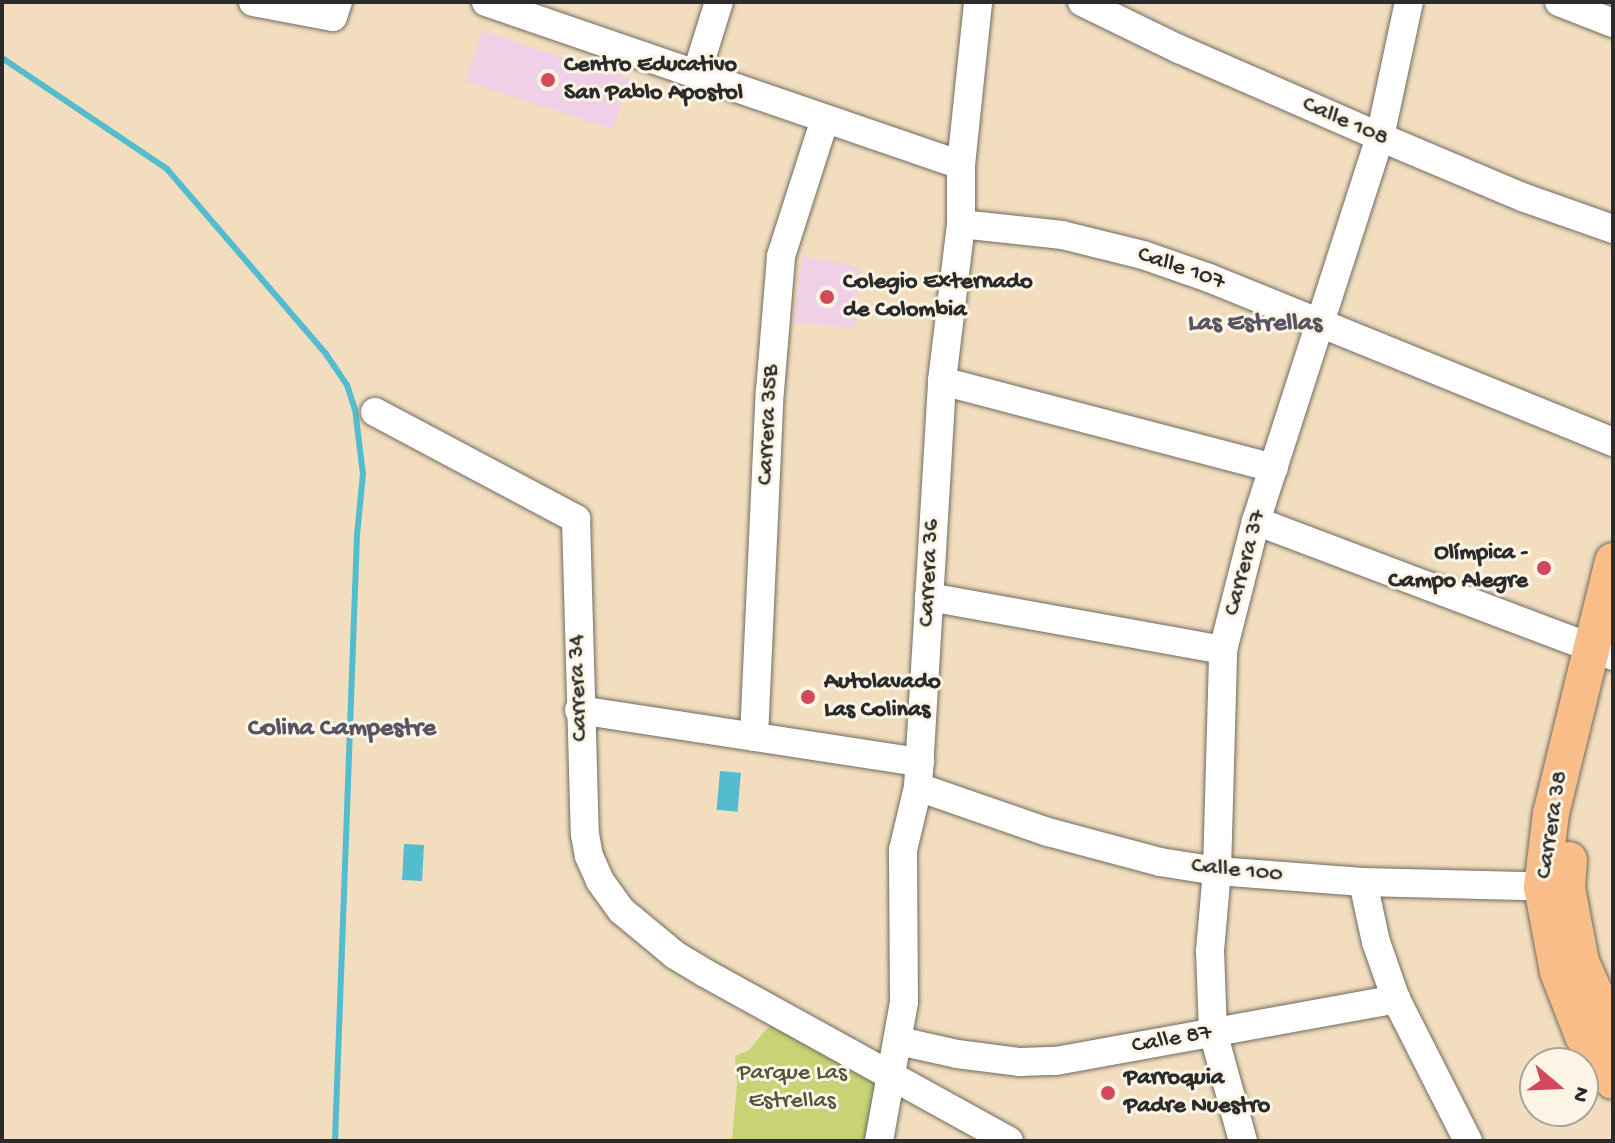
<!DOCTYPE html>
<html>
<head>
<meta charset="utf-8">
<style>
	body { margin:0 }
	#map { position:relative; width:1615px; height:1143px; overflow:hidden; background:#f2debf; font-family:"Gochi Hand",sans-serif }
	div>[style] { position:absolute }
	.built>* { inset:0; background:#efd0e6; transform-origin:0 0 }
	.green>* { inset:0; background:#c7d374 }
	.water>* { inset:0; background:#53bdcf; transform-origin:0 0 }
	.stream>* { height:6px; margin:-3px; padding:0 3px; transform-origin:3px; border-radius:3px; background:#53bdcf }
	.roads { filter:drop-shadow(0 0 2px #716a5f) drop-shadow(0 0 2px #716a5f) }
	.minor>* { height:28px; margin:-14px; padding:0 14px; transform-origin:14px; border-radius:14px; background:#fff }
	.major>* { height:36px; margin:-18px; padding:0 18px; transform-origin:18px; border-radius:18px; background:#f8bd88 }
	.dots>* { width:22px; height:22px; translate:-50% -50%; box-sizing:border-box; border:4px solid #fcf5e5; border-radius:50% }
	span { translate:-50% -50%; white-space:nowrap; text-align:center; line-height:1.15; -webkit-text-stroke:6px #fcf5e5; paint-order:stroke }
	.poi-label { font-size:24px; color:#2b2b2b; font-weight:700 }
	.left { translate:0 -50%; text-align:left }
	.right { translate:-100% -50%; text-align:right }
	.street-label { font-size:24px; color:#2b2b2b }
	.park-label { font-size:24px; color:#52553d }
	.neighbourhood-label { font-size:26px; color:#585463; font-weight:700 }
	.frame { position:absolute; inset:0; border:4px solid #2b2b2b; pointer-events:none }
	.north { position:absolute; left:1519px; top:1047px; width:80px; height:80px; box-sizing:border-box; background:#fcf5e5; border:2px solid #a8a49b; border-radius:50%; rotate:109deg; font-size:22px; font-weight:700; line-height:32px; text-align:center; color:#2b2b2b }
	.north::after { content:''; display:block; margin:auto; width:28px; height:36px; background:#d1495b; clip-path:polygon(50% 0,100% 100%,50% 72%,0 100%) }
</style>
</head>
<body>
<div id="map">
	<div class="built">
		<div style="left:482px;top:31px;width:155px;height:53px;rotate:18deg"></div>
		<div style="clip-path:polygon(803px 256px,859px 267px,855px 328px,793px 322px)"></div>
	</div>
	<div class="green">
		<div style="clip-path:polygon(775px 1019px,882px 1079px,869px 1141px,732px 1141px,737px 1084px,735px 1056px,749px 1050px)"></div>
	</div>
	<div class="water">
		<div style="left:720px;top:771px;width:21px;height:39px;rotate:5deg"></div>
		<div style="left:404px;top:844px;width:20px;height:36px;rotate:3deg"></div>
	</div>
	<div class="stream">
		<div style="left:2px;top:58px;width:199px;rotate:33.9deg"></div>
		<div style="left:167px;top:169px;width:244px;rotate:49.3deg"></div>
		<div style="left:326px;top:354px;width:37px;rotate:56deg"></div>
		<div style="left:347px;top:385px;width:25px;rotate:72deg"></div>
		<div style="left:355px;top:409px;width:65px;rotate:83deg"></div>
		<div style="left:363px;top:474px;width:61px;rotate:95.6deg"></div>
		<div style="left:357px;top:535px;width:606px;rotate:92.08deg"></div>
	</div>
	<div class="roads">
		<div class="minor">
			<div style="left:253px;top:2px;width:81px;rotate:10.6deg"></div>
			<div style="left:333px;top:17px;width:16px;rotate:-72deg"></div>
			<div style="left:486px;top:2px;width:502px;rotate:18.94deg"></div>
			<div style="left:1082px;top:2px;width:108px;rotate:25.9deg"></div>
			<div style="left:1179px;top:49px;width:219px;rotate:23.6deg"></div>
			<div style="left:1380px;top:137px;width:154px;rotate:22.9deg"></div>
			<div style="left:1522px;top:197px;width:96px;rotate:19.4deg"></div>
			<div style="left:1559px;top:2px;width:58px;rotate:21.3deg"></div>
			<div style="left:697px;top:72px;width:73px;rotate:-72.6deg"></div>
			<div style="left:961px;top:224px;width:102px;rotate:6.2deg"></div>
			<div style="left:1062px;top:235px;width:83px;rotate:13.9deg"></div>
			<div style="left:1143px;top:255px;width:70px;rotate:19.2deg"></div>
			<div style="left:1209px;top:278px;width:436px;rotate:22.1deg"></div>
			<div style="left:942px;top:381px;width:343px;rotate:14.7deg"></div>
			<div style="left:375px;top:412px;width:228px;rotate:28deg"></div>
			<div style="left:576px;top:519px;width:315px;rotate:88.4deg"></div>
			<div style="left:585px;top:834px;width:22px;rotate:80deg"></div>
			<div style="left:589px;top:856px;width:27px;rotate:66deg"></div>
			<div style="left:600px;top:881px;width:37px;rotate:54deg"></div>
			<div style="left:622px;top:911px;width:69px;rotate:39.7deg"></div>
			<div style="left:675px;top:955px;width:35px;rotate:31deg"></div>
			<div style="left:705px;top:973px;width:347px;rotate:28.9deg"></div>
			<div style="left:1256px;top:521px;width:382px;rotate:20.7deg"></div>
			<div style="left:929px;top:597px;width:299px;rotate:10.2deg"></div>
			<div style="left:579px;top:710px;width:345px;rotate:8.7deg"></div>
			<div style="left:754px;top:737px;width:346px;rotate:-87.4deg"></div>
			<div style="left:770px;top:391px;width:135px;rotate:-85.3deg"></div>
			<div style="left:781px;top:256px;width:144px;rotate:-72.2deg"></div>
			<div style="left:918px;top:787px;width:138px;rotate:19.1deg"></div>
			<div style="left:1048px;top:832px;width:116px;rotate:15deg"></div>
			<div style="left:1160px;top:862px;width:58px;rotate:9deg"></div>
			<div style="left:1217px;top:871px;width:146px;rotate:4.3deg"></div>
			<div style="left:1363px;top:882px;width:200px;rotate:1.4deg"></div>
			<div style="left:1363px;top:882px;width:61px;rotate:77.8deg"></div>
			<div style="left:1376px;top:942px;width:60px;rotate:70.7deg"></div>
			<div style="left:1396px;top:999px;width:159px;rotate:63.1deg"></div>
			<div style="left:899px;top:1041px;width:59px;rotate:12.6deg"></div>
			<div style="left:957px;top:1054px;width:64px;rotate:7.2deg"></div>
			<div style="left:1020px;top:1062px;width:36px;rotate:-2deg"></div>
			<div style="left:1056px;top:1061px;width:346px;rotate:-10.3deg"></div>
			<div style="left:879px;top:1141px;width:141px;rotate:-79.8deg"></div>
			<div style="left:904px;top:1002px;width:152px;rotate:-90.4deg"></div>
			<div style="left:903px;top:850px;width:65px;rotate:-76.6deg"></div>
			<div style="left:918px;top:787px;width:407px;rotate:-86.6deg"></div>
			<div style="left:942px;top:381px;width:158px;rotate:-83.1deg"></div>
			<div style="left:961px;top:224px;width:59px;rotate:-90deg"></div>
			<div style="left:961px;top:165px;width:164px;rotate:-84deg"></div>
			<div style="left:1243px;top:1141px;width:113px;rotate:-105.4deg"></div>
			<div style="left:1213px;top:1032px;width:81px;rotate:-92.1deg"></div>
			<div style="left:1210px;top:951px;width:80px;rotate:-85deg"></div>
			<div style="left:1217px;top:871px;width:221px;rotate:-88.4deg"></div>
			<div style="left:1223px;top:650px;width:133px;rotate:-75.7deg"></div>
			<div style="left:1256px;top:521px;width:404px;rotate:-72.1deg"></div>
			<div style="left:1380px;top:137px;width:138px;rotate:-77.9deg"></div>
		</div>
		<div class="major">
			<div style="left:1613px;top:561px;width:260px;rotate:103.8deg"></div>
			<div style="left:1551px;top:813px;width:75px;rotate:96.9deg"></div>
			<div style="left:1542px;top:887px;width:86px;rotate:79.3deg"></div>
			<div style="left:1558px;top:972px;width:69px;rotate:68.7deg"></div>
			<div style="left:1583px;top:1036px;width:54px;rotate:56.3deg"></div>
			<div style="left:1569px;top:860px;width:28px;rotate:94deg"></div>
			<div style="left:1567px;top:888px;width:75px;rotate:79.3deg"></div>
			<div style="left:1581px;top:962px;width:79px;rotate:66deg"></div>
		</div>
	</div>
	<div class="dots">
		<div style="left:548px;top:80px;background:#d1495b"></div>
		<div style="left:827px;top:297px;background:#d1495b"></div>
		<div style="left:1544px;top:568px;background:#d1495b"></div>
		<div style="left:808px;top:697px;background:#d1495b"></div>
		<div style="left:1108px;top:1093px;background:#d1495b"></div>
	</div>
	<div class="poi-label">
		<span class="left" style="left:564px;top:80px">Centro Educativo<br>San Pablo Apostol</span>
		<span class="left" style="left:843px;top:297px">Colegio Externado<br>de Colombia</span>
		<span class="right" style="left:1528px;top:568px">Olímpica -<br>Campo Alegre</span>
		<span class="left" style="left:824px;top:697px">Autolavado<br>Las Colinas</span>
		<span class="left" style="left:1124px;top:1093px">Parroquia<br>Padre Nuestro</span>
	</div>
	<div class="street-label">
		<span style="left:1345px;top:122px;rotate:24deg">Calle 108</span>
		<span style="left:1181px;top:269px;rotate:19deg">Calle 107</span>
		<span style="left:769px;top:425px;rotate:-87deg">Carrera 35B</span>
		<span style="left:1246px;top:563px;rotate:-75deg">Carrera 37</span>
		<span style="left:930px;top:573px;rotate:-87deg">Carrera 36</span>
		<span style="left:579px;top:688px;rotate:-92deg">Carrera 34</span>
		<span style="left:1553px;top:825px;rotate:-81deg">Carrera 38</span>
		<span style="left:1237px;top:871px;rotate:6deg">Calle 100</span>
		<span style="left:1172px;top:1040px;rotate:-10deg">Calle 87</span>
	</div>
	<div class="park-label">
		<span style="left:792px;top:1088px">Parque Las<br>Estrellas</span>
	</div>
	<div class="neighbourhood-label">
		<span style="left:1255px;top:325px">Las Estrellas</span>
		<span style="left:342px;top:730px">Colina Campestre</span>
	</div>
	<div class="frame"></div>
	<div class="north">N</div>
</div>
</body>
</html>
